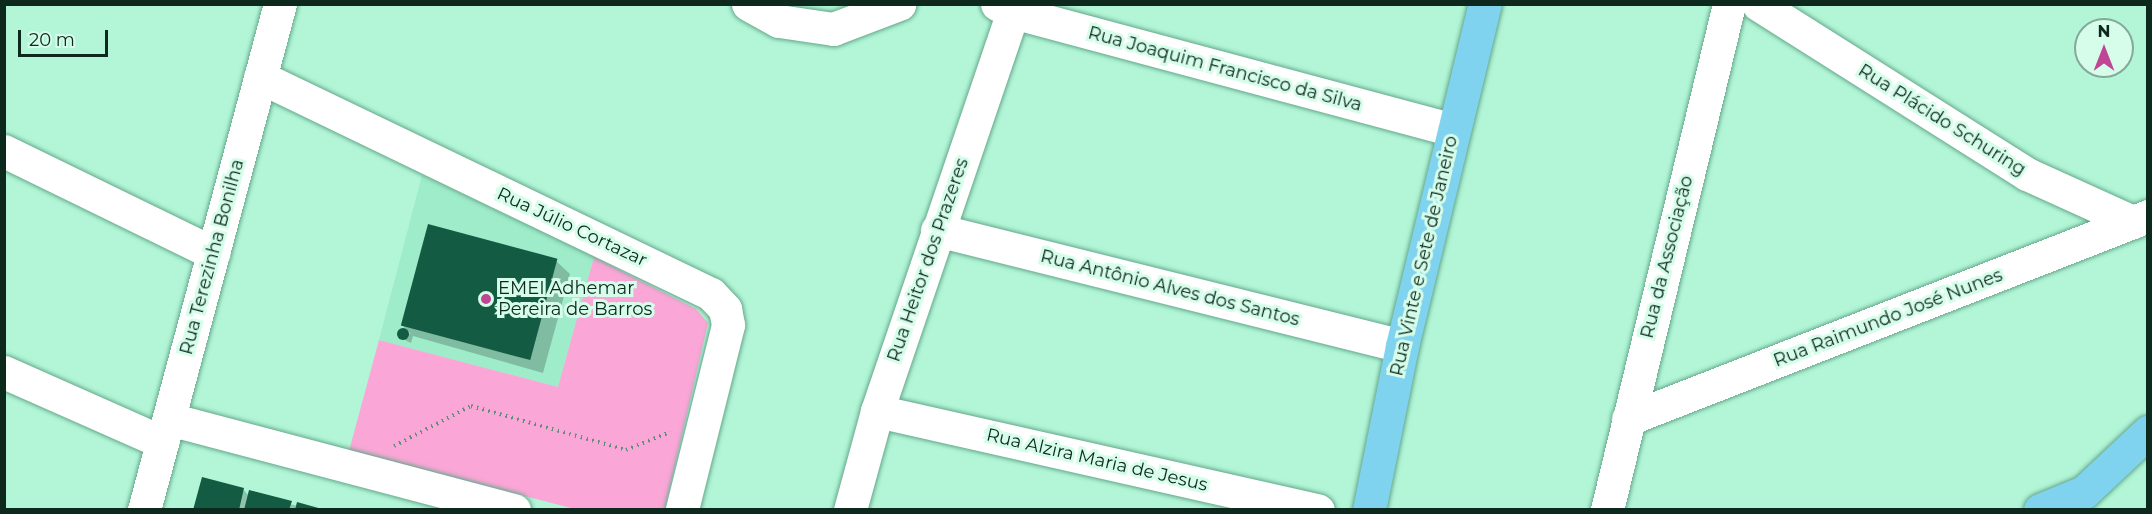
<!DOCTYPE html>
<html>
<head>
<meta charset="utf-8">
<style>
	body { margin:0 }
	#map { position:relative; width:2152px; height:514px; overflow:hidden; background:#b2f6d7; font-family:Montserrat,sans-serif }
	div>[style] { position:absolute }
	.built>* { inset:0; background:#9fecca }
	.green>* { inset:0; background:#faa6d6 }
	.shadow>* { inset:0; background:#0003 }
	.building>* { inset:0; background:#135b42; transform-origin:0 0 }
	.round { border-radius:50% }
	.path>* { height:4px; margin-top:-2px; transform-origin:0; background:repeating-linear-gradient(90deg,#5e8d79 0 1.5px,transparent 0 6px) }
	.roads { filter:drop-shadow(0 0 2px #65a78b) drop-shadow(0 0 2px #65a78b) }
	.minor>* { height:33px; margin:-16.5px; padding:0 16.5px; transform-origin:16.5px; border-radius:16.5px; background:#fff }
	.major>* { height:33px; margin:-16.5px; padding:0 16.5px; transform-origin:16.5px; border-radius:16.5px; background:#7fd3ee }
	.dots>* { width:16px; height:16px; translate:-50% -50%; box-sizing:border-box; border:3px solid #d5fdea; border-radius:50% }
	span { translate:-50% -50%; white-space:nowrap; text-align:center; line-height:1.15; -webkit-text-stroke:6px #d5fdea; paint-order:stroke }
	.street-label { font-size:18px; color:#0d291e }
	.poi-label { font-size:18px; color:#0d291e }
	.left { translate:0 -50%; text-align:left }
	.frame { position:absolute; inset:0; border:6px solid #0d291e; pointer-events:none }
	.north { position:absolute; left:2074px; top:18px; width:60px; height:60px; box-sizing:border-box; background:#d5fdea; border:2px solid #85a898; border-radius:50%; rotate:0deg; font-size:16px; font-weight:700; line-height:24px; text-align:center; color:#0d291e }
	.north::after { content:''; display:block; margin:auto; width:21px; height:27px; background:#c14595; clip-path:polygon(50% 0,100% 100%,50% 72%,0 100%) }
	.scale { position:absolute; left:18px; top:30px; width:90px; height:27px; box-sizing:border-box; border:3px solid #0d291e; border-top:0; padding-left:8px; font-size:18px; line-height:21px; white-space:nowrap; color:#0d291e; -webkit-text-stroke:4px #d5fdea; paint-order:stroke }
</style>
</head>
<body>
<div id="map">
	<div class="built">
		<div style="clip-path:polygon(422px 175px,594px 257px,558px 387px,379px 340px)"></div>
	</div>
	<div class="green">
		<div style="clip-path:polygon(594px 257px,696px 309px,708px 323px,665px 509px,575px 509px,349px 451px,379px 340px,558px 387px)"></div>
	</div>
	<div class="shadow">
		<div style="clip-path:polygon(556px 261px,570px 274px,543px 373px,413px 336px,411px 343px,399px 337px,401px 331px,411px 334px,402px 325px)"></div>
		<div style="clip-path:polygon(244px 490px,249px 496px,319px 510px,195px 510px)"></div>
	</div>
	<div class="building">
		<div style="left:428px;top:224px;width:134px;height:105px;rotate:15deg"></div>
		<div class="round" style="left:397px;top:328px;width:12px;height:12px"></div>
		<div style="clip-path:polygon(202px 477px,244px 488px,239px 510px,193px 510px)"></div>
		<div style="clip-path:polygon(249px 490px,292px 501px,289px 510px,244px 510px)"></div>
		<div style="clip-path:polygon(297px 502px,322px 509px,322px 510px,295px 510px)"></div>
	</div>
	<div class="path">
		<div style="left:394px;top:446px;width:87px;rotate:-27.5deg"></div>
		<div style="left:471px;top:406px;width:161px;rotate:15.8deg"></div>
		<div style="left:626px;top:450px;width:48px;rotate:-22.2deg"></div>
	</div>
	<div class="roads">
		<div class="minor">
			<div style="left:748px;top:4px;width:35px;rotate:29deg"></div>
			<div style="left:779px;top:21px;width:55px;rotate:8.4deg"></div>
			<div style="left:833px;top:29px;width:71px;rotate:-20.7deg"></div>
			<div style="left:997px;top:4px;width:18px;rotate:27deg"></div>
			<div style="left:1013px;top:12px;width:456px;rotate:15deg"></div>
			<div style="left:1758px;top:4px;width:318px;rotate:32.3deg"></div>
			<div style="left:2027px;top:174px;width:116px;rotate:24.4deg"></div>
			<div style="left:260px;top:77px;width:500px;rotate:25.69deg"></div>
			<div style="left:711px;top:294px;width:21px;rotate:47deg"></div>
			<div style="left:725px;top:309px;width:16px;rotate:79deg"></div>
			<div style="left:728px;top:325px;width:191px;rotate:104deg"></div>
			<div style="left:4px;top:151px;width:233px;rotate:26deg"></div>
			<div style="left:937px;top:230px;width:479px;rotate:14deg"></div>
			<div style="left:4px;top:372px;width:173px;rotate:23.9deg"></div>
			<div style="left:877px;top:411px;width:452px;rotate:12.7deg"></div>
			<div style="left:169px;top:419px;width:357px;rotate:14.8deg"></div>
			<div style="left:1628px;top:419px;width:558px;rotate:-21.32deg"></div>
			<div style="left:144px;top:510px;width:524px;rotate:-74.96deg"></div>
			<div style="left:850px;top:510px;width:103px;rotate:-74.7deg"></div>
			<div style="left:877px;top:411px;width:422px;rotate:-71.2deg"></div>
			<div style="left:1607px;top:510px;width:520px;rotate:-76.44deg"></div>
		</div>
		<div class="major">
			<div style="left:1369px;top:510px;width:167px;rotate:-78.6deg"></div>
			<div style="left:1402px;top:346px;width:352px;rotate:-76.4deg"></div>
			<div style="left:2040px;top:510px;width:48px;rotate:-22.2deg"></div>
			<div style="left:2084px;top:492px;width:88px;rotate:-43.2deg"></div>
		</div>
	</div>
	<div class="dots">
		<div style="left:486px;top:299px;background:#c14595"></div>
	</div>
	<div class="street-label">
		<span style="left:1225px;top:69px;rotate:15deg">Rua Joaquim Francisco da Silva</span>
		<span style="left:1942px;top:120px;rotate:32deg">Rua Plácido Schuring</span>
		<span style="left:572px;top:227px;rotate:25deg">Rua Júlio Cortazar</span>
		<span style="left:1424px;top:256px;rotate:-77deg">Rua Vinte e Sete de Janeiro</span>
		<span style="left:212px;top:257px;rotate:-75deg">Rua Terezinha Bonilha</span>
		<span style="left:1667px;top:257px;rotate:-76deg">Rua da Associação</span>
		<span style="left:928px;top:260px;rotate:-71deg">Rua Heitor dos Prazeres</span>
		<span style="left:1170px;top:288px;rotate:14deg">Rua Antônio Alves dos Santos</span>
		<span style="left:1888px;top:318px;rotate:-21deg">Rua Raimundo José Nunes</span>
		<span style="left:1097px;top:460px;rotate:13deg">Rua Alzira Maria de Jesus</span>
	</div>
	<div class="poi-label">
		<span class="left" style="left:498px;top:299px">EMEI Adhemar<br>Pereira de Barros</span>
	</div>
	<div class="frame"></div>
	<div class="north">N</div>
	<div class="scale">20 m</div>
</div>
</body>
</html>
